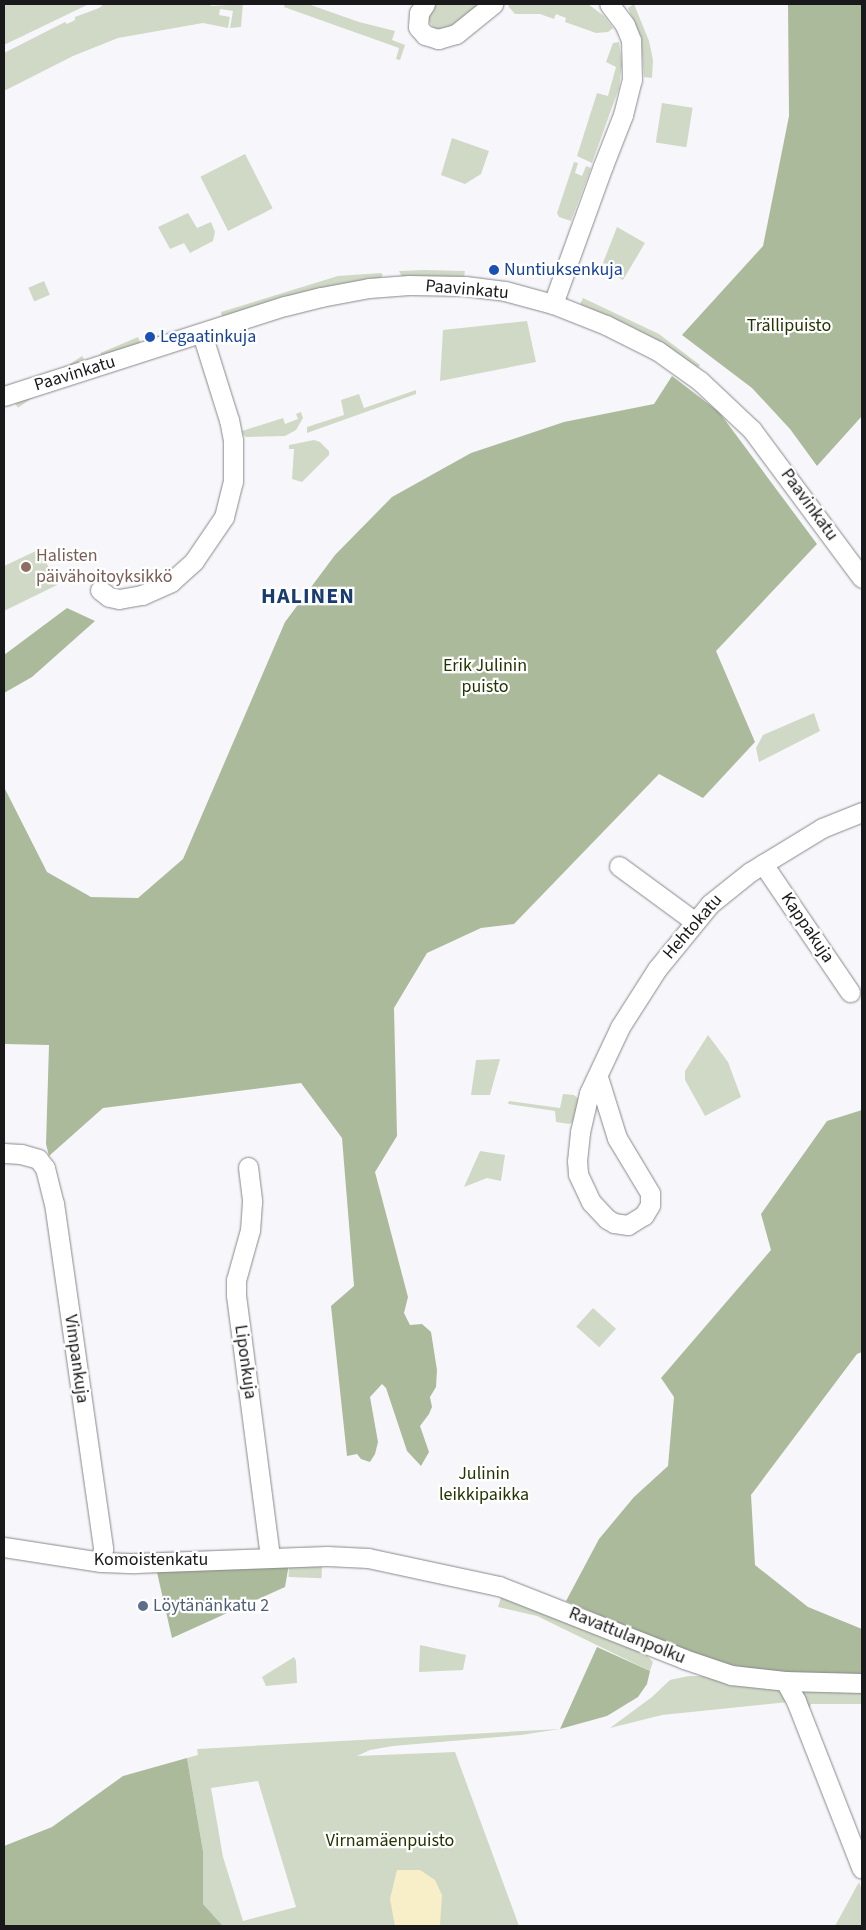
<!DOCTYPE html>
<html>
<head>
<meta charset="utf-8">
<style>
	body { margin:0 }
	#map { position:relative; width:866px; height:1930px; overflow:hidden; background:#f7f7fb; font-family:"Source Sans 3",sans-serif }
	div>[style] { position:absolute }
	.green>* { inset:0; background:#d0d9c5; transform-origin:0 0 }
	.forest>* { inset:0; background:#abba9a }
	.sand>* { inset:0; background:#f8eec8 }
	.roads { filter:drop-shadow(0 0 1px #88888c) drop-shadow(0 0 1px #88888c) }
	.minor>* { height:19px; margin:-9.5px; padding:0 9.5px; transform-origin:9.5px; border-radius:9.5px; background:#fff }
	.dots>* { width:14px; height:14px; translate:-50% -50%; box-sizing:border-box; border:2px solid #fff; border-radius:50% }
	span { translate:-50% -50%; white-space:nowrap; text-align:center; line-height:1.15; -webkit-text-stroke:4.5px #fff; paint-order:stroke }
	.transit-label { font-size:18px; color:#164399 }
	.left { translate:0 -50%; text-align:left }
	.street-label { font-size:18px; color:#19191b }
	.park-label { font-size:18px; color:#233502 }
	.education-label { font-size:18px; color:#785e54 }
	.service-label { font-size:18px; color:#4e5e75 }
	.district-label { font-size:22px; color:#193b70; font-weight:700; letter-spacing:1px }
	.frame { position:absolute; inset:0; border:5px solid #19191b; pointer-events:none }
</style>
</head>
<body>
<div id="map">
	<div class="green">
		<div style="clip-path:polygon(4px 4px,89px 4px,4px 45px)"></div>
		<div style="clip-path:polygon(104px 4px,210px 4px,211px 6px,243px 4px,241px 27px,230px 28px,233px 11px,220px 9px,219px 15px,230px 17px,228px 28px,203px 23px,118px 38px,73px 56px,4px 91px,4px 53px,65px 22px,67px 24px,75px 20px,75px 17px,99px 8px)"></div>
		<div style="clip-path:polygon(285px 4px,308px 4px,359px 22px,395px 31px,392px 40px,405px 45px,400px 60px,396px 59px,399px 48px,284px 7px)"></div>
		<div style="clip-path:polygon(435px 4px,485px 4px,458px 26px,435px 30px,427px 18px)"></div>
		<div style="clip-path:polygon(511px 4px,588px 4px,604px 16px,613px 28px,608px 32px,596px 33px,565px 22px,566px 18px,556px 14px,554px 19px,540px 14px,515px 14px,508px 6px)"></div>
		<div style="clip-path:polygon(634px 4px,649px 41px,653px 60px,652px 78px,644px 77px,641px 37px,628px 8px)"></div>
		<div style="clip-path:polygon(619px 42px,622px 64px,619px 88px,592px 163px,577px 156px,597px 93px,608px 96px,616px 67px,606px 62px,613px 43px)"></div>
		<div style="left:662px;top:103px;width:31px;height:40px;rotate:9deg"></div>
		<div style="clip-path:polygon(452px 138px,489px 151px,481px 174px,465px 184px,441px 175px)"></div>
		<div style="left:245px;top:154px;width:61px;height:50px;rotate:63deg"></div>
		<div style="clip-path:polygon(574px 162px,578px 163px,575px 173px,582px 176px,586px 166px,591px 168px,571px 221px,559px 217px,557px 213px)"></div>
		<div style="clip-path:polygon(188px 213px,197px 228px,211px 222px,215px 232px,213px 241px,190px 253px,184px 243px,170px 249px,158px 227px)"></div>
		<div style="clip-path:polygon(617px 227px,645px 243px,623px 280px,601px 268px)"></div>
		<div style="clip-path:polygon(424px 270px,465px 271px,464px 277px,402px 277px,399px 271px)"></div>
		<div style="clip-path:polygon(381px 273px,383px 275px,380px 279px,222px 318px,221px 312px,338px 276px)"></div>
		<div style="left:44px;top:281px;width:15px;height:17px;rotate:67deg"></div>
		<div style="clip-path:polygon(583px 298px,659px 334px,700px 365px,697px 369px,634px 328px,580px 304px)"></div>
		<div style="clip-path:polygon(527px 321px,536px 362px,440px 381px,443px 330px)"></div>
		<div style="left:138px;top:337px;width:8px;height:41px;rotate:67deg"></div>
		<div style="left:82px;top:356px;width:7px;height:82px;rotate:56deg"></div>
		<div style="clip-path:polygon(416px 390px,416px 394px,307px 433px,307px 427px,344px 415px,341px 400px,359px 394px,364px 408px)"></div>
		<div style="clip-path:polygon(301px 412px,303px 418px,296px 430px,285px 436px,246px 437px,243px 434px,242px 431px,283px 418px,285px 424px,298px 419px,296px 414px)"></div>
		<div style="clip-path:polygon(314px 440px,320px 442px,329px 451px,329px 455px,302px 482px,292px 479px,294px 449px,289px 449px,289px 445px)"></div>
		<div style="clip-path:polygon(40px 549px,57px 585px,4px 611px,4px 566px)"></div>
		<div style="clip-path:polygon(814px 713px,820px 731px,759px 762px,756px 748px,763px 735px)"></div>
		<div style="clip-path:polygon(708px 1035px,728px 1062px,741px 1097px,705px 1116px,685px 1080px,685px 1071px)"></div>
		<div style="clip-path:polygon(500px 1059px,490px 1095px,471px 1095px,476px 1060px)"></div>
		<div style="clip-path:polygon(563px 1094px,574px 1095px,581px 1101px,576px 1120px,569px 1124px,556px 1122px,555px 1111px,508px 1104px,509px 1101px,560px 1108px)"></div>
		<div style="clip-path:polygon(480px 1151px,505px 1155px,501px 1181px,487px 1178px,464px 1187px)"></div>
		<div style="left:593px;top:1308px;width:31px;height:25px;rotate:42deg"></div>
		<div style="left:289px;top:1564px;width:33px;height:13px;rotate:2deg"></div>
		<div style="clip-path:polygon(502px 1594px,643px 1651px,653px 1662px,650px 1671px,537px 1616px,498px 1607px)"></div>
		<div style="clip-path:polygon(420px 1645px,466px 1655px,463px 1670px,419px 1672px)"></div>
		<div style="clip-path:polygon(294px 1657px,296px 1661px,297px 1683px,266px 1686px,262px 1677px)"></div>
		<div style="clip-path:polygon(689px 1676px,707px 1676px,779px 1689px,789px 1702px,662px 1715px,610px 1728px,652px 1697px,670px 1680px)"></div>
		<div style="clip-path:polygon(801px 1689px,862px 1689px,862px 1704px,811px 1704px,809px 1710px,862px 1844px,862px 1861px,799px 1696px)"></div>
		<div style="clip-path:polygon(evenodd,560px 1729px,521px 1735px,393px 1746px,370px 1750px,357px 1756px,455px 1752px,519px 1926px,223px 1926px,203px 1904px,203px 1851px,187px 1758px,198px 1755px,197px 1749px,560px 1729px,258px 1781px,296px 1907px,243px 1921px,223px 1857px,211px 1788px,258px 1781px)"></div>
		<div style="clip-path:polygon(859px 1882px,862px 1890px,862px 1926px,835px 1926px)"></div>
	</div>
	<div class="forest">
		<div style="clip-path:polygon(788px 4px,862px 4px,862px 416px,817px 466px,790px 429px,752px 388px,682px 335px,763px 246px,789px 116px)"></div>
		<div style="clip-path:polygon(672px 376px,719px 412px,817px 544px,716px 651px,755px 742px,703px 798px,659px 774px,514px 924px,481px 928px,427px 953px,394px 1008px,397px 1136px,375px 1172px,408px 1297px,404px 1313px,410px 1325px,422px 1324px,431px 1332px,437px 1370px,436px 1387px,430px 1397px,432px 1407px,429px 1414px,420px 1426px,429px 1452px,421px 1466px,407px 1451px,386px 1388px,382px 1384px,370px 1397px,378px 1442px,375px 1454px,370px 1462px,361px 1459px,357px 1454px,347px 1456px,331px 1306px,354px 1286px,342px 1138px,301px 1083px,103px 1108px,49px 1156px,46px 1144px,49px 1045px,4px 1044px,4px 787px,47px 872px,91px 897px,138px 898px,183px 859px,285px 622px,335px 555px,392px 497px,471px 453px,564px 422px,654px 404px)"></div>
		<div style="clip-path:polygon(67px 608px,95px 621px,32px 677px,4px 693px,4px 655px)"></div>
		<div style="clip-path:polygon(862px 1110px,862px 1352px,857px 1354px,751px 1495px,755px 1565px,808px 1607px,862px 1629px,862px 1675px,793px 1675px,710px 1662px,566px 1601px,599px 1539px,634px 1497px,668px 1466px,674px 1397px,661px 1378px,771px 1250px,761px 1214px,827px 1121px)"></div>
		<div style="clip-path:polygon(289px 1564px,285px 1587px,172px 1638px,156px 1568px)"></div>
		<div style="clip-path:polygon(597px 1647px,650px 1671px,647px 1684px,638px 1697px,607px 1716px,560px 1729px)"></div>
		<div style="clip-path:polygon(187px 1758px,203px 1851px,203px 1904px,223px 1926px,4px 1926px,4px 1846px,52px 1827px,123px 1776px)"></div>
	</div>
	<div class="sand">
		<div style="clip-path:polygon(397px 1870px,420px 1870px,435px 1880px,442px 1895px,440px 1926px,395px 1926px,390px 1899px)"></div>
	</div>
	<div class="roads">
		<div class="minor">
			<div style="left:425px;top:4px;width:11px;rotate:124deg"></div>
			<div style="left:419px;top:13px;width:14px;rotate:94deg"></div>
			<div style="left:418px;top:27px;width:11px;rotate:49deg"></div>
			<div style="left:425px;top:35px;width:14px;rotate:17deg"></div>
			<div style="left:438px;top:39px;width:19px;rotate:-16deg"></div>
			<div style="left:456px;top:34px;width:48px;rotate:-39deg"></div>
			<div style="left:553px;top:304px;width:147px;rotate:-70.1deg"></div>
			<div style="left:603px;top:166px;width:55px;rotate:-68.6deg"></div>
			<div style="left:623px;top:115px;width:36px;rotate:-76deg"></div>
			<div style="left:632px;top:80px;width:40px;rotate:-91.4deg"></div>
			<div style="left:631px;top:40px;width:16px;rotate:-112deg"></div>
			<div style="left:625px;top:25px;width:26px;rotate:-127deg"></div>
			<div style="left:4px;top:396px;width:295px;rotate:-17.8deg"></div>
			<div style="left:285px;top:306px;width:37px;rotate:-14deg"></div>
			<div style="left:321px;top:297px;width:49px;rotate:-10.6deg"></div>
			<div style="left:369px;top:288px;width:40px;rotate:-4.3deg"></div>
			<div style="left:409px;top:285px;width:56px;rotate:1deg"></div>
			<div style="left:465px;top:286px;width:40px;rotate:7.1deg"></div>
			<div style="left:505px;top:291px;width:50px;rotate:15.2deg"></div>
			<div style="left:553px;top:304px;width:57px;rotate:21.6deg"></div>
			<div style="left:606px;top:325px;width:58px;rotate:26.6deg"></div>
			<div style="left:658px;top:351px;width:52px;rotate:35.5deg"></div>
			<div style="left:700px;top:381px;width:71px;rotate:43.3deg"></div>
			<div style="left:752px;top:430px;width:184px;rotate:53.4deg"></div>
			<div style="left:100px;top:590px;width:11px;rotate:38deg"></div>
			<div style="left:109px;top:597px;width:10px;rotate:11deg"></div>
			<div style="left:119px;top:599px;width:23px;rotate:-10deg"></div>
			<div style="left:142px;top:595px;width:32px;rotate:-24deg"></div>
			<div style="left:171px;top:582px;width:31px;rotate:-42deg"></div>
			<div style="left:194px;top:561px;width:53px;rotate:-55.7deg"></div>
			<div style="left:224px;top:517px;width:36px;rotate:-76deg"></div>
			<div style="left:233px;top:482px;width:42px;rotate:-90deg"></div>
			<div style="left:233px;top:440px;width:20px;rotate:-101deg"></div>
			<div style="left:229px;top:420px;width:90px;rotate:-107.4deg"></div>
			<div style="left:763px;top:864px;width:155px;rotate:55.8deg"></div>
			<div style="left:619px;top:866px;width:93px;rotate:36.3deg"></div>
			<div style="left:598px;top:1077px;width:64px;rotate:72.7deg"></div>
			<div style="left:617px;top:1138px;width:64px;rotate:59deg"></div>
			<div style="left:650px;top:1193px;width:12px;rotate:90deg"></div>
			<div style="left:650px;top:1205px;width:12px;rotate:121deg"></div>
			<div style="left:644px;top:1215px;width:19px;rotate:148deg"></div>
			<div style="left:628px;top:1225px;width:14px;rotate:-172deg"></div>
			<div style="left:614px;top:1223px;width:8px;rotate:-150deg"></div>
			<div style="left:607px;top:1219px;width:23px;rotate:-133deg"></div>
			<div style="left:591px;top:1202px;width:31px;rotate:-115deg"></div>
			<div style="left:578px;top:1174px;width:13px;rotate:-94deg"></div>
			<div style="left:577px;top:1161px;width:29px;rotate:-84deg"></div>
			<div style="left:580px;top:1132px;width:40px;rotate:-77deg"></div>
			<div style="left:589px;top:1093px;width:73px;rotate:-64.8deg"></div>
			<div style="left:620px;top:1027px;width:69px;rotate:-57.5deg"></div>
			<div style="left:657px;top:969px;width:84px;rotate:-50.8deg"></div>
			<div style="left:710px;top:904px;width:51px;rotate:-38.7deg"></div>
			<div style="left:750px;top:872px;width:84px;rotate:-31.4deg"></div>
			<div style="left:822px;top:828px;width:43px;rotate:-21.8deg"></div>
			<div style="left:4px;top:1153px;width:17px;rotate:3deg"></div>
			<div style="left:21px;top:1154px;width:18px;rotate:16deg"></div>
			<div style="left:38px;top:1159px;width:11px;rotate:52deg"></div>
			<div style="left:45px;top:1168px;width:36px;rotate:76deg"></div>
			<div style="left:54px;top:1203px;width:349px;rotate:81.9deg"></div>
			<div style="left:103px;top:1549px;width:13px;rotate:99deg"></div>
			<div style="left:248px;top:1167px;width:35px;rotate:83deg"></div>
			<div style="left:252px;top:1202px;width:28px;rotate:94deg"></div>
			<div style="left:250px;top:1230px;width:52px;rotate:105.6deg"></div>
			<div style="left:236px;top:1280px;width:15px;rotate:90deg"></div>
			<div style="left:236px;top:1295px;width:265px;rotate:82.6deg"></div>
			<div style="left:4px;top:1547px;width:98px;rotate:8.8deg"></div>
			<div style="left:101px;top:1562px;width:34px;rotate:2deg"></div>
			<div style="left:135px;top:1563px;width:192px;rotate:-2.1deg"></div>
			<div style="left:327px;top:1556px;width:41px;rotate:2.8deg"></div>
			<div style="left:368px;top:1558px;width:134px;rotate:12.1deg"></div>
			<div style="left:499px;top:1586px;width:199px;rotate:21.5deg"></div>
			<div style="left:684px;top:1659px;width:50px;rotate:18.8deg"></div>
			<div style="left:731px;top:1675px;width:54px;rotate:6.3deg"></div>
			<div style="left:785px;top:1681px;width:77px;rotate:1.5deg"></div>
			<div style="left:785px;top:1681px;width:23px;rotate:61deg"></div>
			<div style="left:796px;top:1701px;width:180px;rotate:68.6deg"></div>
		</div>
	</div>
	<div class="dots">
		<div style="left:494px;top:270px;background:#1a4fb4"></div>
		<div style="left:150px;top:337px;background:#1a4fb4"></div>
		<div style="left:26px;top:567px;background:#8d6e63"></div>
		<div style="left:143px;top:1606px;background:#5c6f8a"></div>
	</div>
	<div class="transit-label">
		<span class="left" style="left:504px;top:270px">Nuntiuksenkuja</span>
		<span class="left" style="left:160px;top:337px">Legaatinkuja</span>
	</div>
	<div class="street-label">
		<span style="left:467px;top:290px;rotate:5deg">Paavinkatu</span>
		<span style="left:75px;top:374px;rotate:-17deg">Paavinkatu</span>
		<span style="left:809px;top:505px;rotate:54deg">Paavinkatu</span>
		<span style="left:693px;top:927px;rotate:-49deg">Hehtokatu</span>
		<span style="left:807px;top:928px;rotate:56deg">Kappakuja</span>
		<span style="left:76px;top:1359px;rotate:82deg">Vimpankuja</span>
		<span style="left:245px;top:1362px;rotate:82deg">Liponkuja</span>
		<span style="left:151px;top:1560px">Komoistenkatu</span>
		<span style="left:627px;top:1636px;rotate:22deg">Ravattulanpolku</span>
	</div>
	<div class="park-label">
		<span style="left:789px;top:326px">Trällipuisto</span>
		<span style="left:485px;top:677px">Erik Julinin<br>puisto</span>
		<span style="left:484px;top:1485px">Julinin<br>leikkipaikka</span>
		<span style="left:390px;top:1841px">Virnamäenpuisto</span>
	</div>
	<div class="education-label">
		<span class="left" style="left:36px;top:567px">Halisten<br>päivähoitoyksikkö</span>
	</div>
	<div class="service-label">
		<span class="left" style="left:153px;top:1606px">Löytänänkatu 2</span>
	</div>
	<div class="district-label">
		<span style="left:308px;top:597px">HALINEN</span>
	</div>
	<div class="frame"></div>
</div>
</body>
</html>
